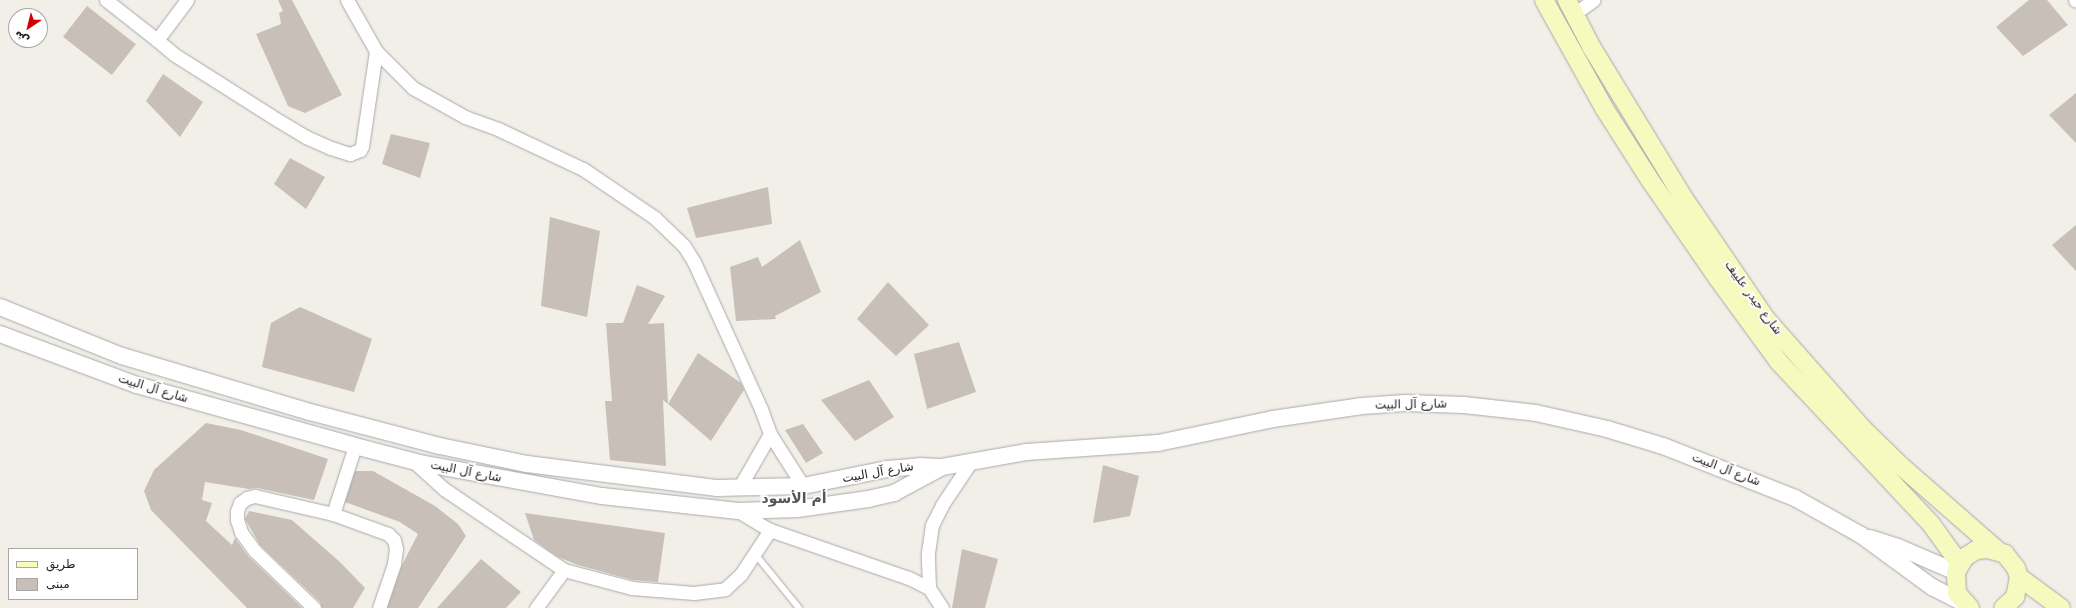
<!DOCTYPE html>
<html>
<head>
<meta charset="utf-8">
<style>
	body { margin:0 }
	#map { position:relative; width:2076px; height:608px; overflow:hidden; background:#f2efe9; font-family:"DejaVu Sans",Cairo,sans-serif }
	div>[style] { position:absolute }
	.building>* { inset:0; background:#c7bfb8; transform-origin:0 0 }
	.roads { filter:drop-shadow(0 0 1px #a9a9a9) drop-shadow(0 0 1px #a9a9a9) }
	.service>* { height:6px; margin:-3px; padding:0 3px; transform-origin:3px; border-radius:3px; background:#fff }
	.minor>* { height:13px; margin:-6.5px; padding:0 6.5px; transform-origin:6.5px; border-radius:6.5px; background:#fff }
	.tertiary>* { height:16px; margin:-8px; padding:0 8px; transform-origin:8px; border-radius:8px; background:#fff }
	.secondary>* { height:18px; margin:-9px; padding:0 9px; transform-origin:9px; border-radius:9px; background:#f7fabf }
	span { translate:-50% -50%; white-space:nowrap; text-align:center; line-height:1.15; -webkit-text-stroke:3.5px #fff; paint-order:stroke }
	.street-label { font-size:12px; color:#222 }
	.quarter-label { font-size:14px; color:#555; font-weight:700 }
	.legend { position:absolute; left:8px; top:548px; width:130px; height:52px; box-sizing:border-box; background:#fff; border:1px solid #a7a7a7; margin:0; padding:5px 7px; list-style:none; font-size:12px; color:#222 }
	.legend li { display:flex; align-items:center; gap:8px; height:20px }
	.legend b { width:20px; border:1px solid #a7a7a7 }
	.north { position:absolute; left:8px; top:8px; width:40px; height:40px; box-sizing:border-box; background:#fff; border:1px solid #a7a7a7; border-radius:50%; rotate:215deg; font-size:11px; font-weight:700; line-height:16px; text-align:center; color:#222 }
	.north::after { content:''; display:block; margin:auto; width:14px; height:18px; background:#d40000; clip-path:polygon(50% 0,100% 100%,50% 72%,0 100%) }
</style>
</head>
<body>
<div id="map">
	<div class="building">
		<div style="clip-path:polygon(278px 0,292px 0,342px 95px,305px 113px,288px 106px,256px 34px,281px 24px,279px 13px,283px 11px)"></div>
		<div style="clip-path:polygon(2029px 0,2047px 0,2068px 25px,2023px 56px,1996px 27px)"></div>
		<div style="left:87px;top:6px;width:62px;height:39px;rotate:38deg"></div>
		<div style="clip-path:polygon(163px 74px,203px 102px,180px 137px,146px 101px)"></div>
		<div style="clip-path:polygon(2076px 93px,2076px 143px,2049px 115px)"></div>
		<div style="clip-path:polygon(391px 134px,430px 143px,420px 178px,382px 164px)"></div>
		<div style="clip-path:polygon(290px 158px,325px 177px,306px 209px,274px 184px)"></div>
		<div style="clip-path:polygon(768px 187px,772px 224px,696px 238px,687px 208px)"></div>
		<div style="clip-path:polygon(550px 217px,600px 231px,587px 317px,541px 306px)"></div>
		<div style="clip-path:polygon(2076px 225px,2076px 271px,2052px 245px)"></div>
		<div style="clip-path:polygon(800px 240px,821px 292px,775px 316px,776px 319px,736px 321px,730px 267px,758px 257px,762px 267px)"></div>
		<div style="clip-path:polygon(888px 282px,929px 325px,896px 356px,857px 319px)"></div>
		<div style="clip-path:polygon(637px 285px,665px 296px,648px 324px,664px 323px,668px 404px,663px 400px,666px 466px,610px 460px,605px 401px,612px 401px,606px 323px,623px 323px)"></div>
		<div style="clip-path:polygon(300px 307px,372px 339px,354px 392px,262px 367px,271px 323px)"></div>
		<div style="clip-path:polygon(959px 342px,976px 392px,927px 409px,914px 354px)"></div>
		<div style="clip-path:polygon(698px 353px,741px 383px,744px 390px,711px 441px,668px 404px)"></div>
		<div style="clip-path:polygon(869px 380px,894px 417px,855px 441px,821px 400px)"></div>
		<div style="clip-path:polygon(206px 423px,241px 430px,328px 459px,314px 500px,257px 488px,249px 489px,205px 482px,202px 500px,212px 503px,206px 521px,232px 545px,235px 538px,248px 556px,302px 608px,247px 608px,151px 510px,144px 491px,154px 470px)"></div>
		<div style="clip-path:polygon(803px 424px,823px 453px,806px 463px,785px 430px)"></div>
		<div style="clip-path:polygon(1103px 465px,1139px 476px,1130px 516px,1093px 523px)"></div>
		<div style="clip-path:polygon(355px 471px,373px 471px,435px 506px,458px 524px,466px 536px,418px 608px,387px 608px,402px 565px,418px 534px,400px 522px,345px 502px)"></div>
		<div style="clip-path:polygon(249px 511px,292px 520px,341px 563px,365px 588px,353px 608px,322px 608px,320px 602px,260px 545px,245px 519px)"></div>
		<div style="clip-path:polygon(525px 513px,665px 533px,658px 582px,633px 580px,578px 565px,558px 557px,534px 540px)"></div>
		<div style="clip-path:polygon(962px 549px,998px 559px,985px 608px,952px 608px)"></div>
		<div style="clip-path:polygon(481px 559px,521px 592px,506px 608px,437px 608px)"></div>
	</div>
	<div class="roads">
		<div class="service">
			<div style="left:755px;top:554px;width:70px;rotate:50.8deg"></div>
		</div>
		<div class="minor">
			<div style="left:106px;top:0;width:65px;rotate:38.1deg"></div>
			<div style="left:157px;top:40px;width:50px;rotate:-53.1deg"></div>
			<div style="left:347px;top:0;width:59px;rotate:60.4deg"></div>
			<div style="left:376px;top:51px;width:52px;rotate:45deg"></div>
			<div style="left:413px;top:88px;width:60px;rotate:29.1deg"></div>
			<div style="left:465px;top:117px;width:35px;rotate:20deg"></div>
			<div style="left:498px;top:129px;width:94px;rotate:25.2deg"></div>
			<div style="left:583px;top:169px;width:87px;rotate:34.2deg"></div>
			<div style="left:655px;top:218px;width:40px;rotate:44deg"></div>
			<div style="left:684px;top:246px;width:19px;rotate:58deg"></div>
			<div style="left:694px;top:262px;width:162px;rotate:65.5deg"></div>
			<div style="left:761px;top:409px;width:27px;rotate:70deg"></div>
			<div style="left:770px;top:434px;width:62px;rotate:57.6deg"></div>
			<div style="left:2075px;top:0;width:1px;rotate:45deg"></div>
			<div style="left:1574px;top:14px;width:24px;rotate:-36deg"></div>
			<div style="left:157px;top:40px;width:23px;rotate:40deg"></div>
			<div style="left:175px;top:55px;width:114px;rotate:32.4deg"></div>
			<div style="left:271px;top:116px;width:41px;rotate:31deg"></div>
			<div style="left:306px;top:137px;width:27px;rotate:24deg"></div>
			<div style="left:331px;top:148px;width:20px;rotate:18deg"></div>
			<div style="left:350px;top:154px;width:11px;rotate:-22deg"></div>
			<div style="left:360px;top:150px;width:4px;rotate:-63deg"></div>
			<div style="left:362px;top:146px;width:96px;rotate:-81.6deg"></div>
			<div style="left:413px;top:461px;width:42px;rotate:42.1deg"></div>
			<div style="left:444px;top:489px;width:145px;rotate:34deg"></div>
			<div style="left:564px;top:570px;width:70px;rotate:14.8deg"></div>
			<div style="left:632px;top:588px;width:62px;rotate:4.6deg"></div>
			<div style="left:694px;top:593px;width:31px;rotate:-7deg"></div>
			<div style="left:725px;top:589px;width:22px;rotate:-43deg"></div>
			<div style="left:741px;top:574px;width:53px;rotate:-56.6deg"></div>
			<div style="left:739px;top:488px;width:62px;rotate:-60.1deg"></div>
			<div style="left:738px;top:511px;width:37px;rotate:31deg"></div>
			<div style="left:770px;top:530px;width:147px;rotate:19.1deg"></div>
			<div style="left:909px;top:578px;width:22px;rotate:27deg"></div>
			<div style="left:929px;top:588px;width:24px;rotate:57deg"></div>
			<div style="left:333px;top:514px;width:71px;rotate:-72.1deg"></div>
			<div style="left:929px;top:588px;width:35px;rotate:-92deg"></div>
			<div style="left:928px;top:553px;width:28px;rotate:-82deg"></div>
			<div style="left:932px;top:525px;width:22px;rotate:-63deg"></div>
			<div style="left:942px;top:505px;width:50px;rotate:-56.3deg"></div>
			<div style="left:314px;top:608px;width:83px;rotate:-136deg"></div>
			<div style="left:254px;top:550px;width:22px;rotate:-126deg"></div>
			<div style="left:241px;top:532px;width:13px;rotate:-108deg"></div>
			<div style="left:237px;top:520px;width:9px;rotate:-90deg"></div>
			<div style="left:237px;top:511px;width:9px;rotate:-69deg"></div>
			<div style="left:240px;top:503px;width:9px;rotate:-36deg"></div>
			<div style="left:247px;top:498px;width:8px;rotate:-14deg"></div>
			<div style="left:255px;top:496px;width:80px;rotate:13deg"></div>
			<div style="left:333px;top:514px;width:59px;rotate:20deg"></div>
			<div style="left:388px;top:534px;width:8px;rotate:45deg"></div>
			<div style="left:394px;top:540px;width:9px;rotate:77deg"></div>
			<div style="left:396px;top:549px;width:15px;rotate:98deg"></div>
			<div style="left:394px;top:564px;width:46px;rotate:108.8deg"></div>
			<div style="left:536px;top:608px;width:47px;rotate:-53.6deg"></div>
		</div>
		<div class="tertiary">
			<div style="left:0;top:307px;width:131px;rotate:21.9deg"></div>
			<div style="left:122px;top:356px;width:196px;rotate:16.6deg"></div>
			<div style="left:310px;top:412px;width:134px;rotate:14.7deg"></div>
			<div style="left:440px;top:446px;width:89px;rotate:11.7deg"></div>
			<div style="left:527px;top:464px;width:192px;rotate:7.2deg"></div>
			<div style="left:717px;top:488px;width:86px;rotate:-1.3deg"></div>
			<div style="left:803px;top:486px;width:86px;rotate:-11.4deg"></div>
			<div style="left:887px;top:469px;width:33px;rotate:-5deg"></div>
			<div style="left:920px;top:466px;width:22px;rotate:3deg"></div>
			<div style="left:942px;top:467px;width:85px;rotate:-10.1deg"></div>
			<div style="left:1026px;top:452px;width:132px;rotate:-3.9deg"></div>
			<div style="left:1158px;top:443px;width:117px;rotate:-11.8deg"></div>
			<div style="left:1273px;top:419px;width:90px;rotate:-8.3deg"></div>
			<div style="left:1362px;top:406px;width:43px;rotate:-4deg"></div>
			<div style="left:1405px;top:403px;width:59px;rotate:1.9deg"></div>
			<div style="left:1464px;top:405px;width:72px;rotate:6.3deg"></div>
			<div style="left:1536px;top:413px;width:73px;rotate:12.7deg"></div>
			<div style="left:1607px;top:429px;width:59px;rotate:16.9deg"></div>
			<div style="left:1663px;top:446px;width:142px;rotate:21.5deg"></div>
			<div style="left:1795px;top:498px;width:76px;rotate:29.3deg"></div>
			<div style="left:1861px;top:535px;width:88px;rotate:36.2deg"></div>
			<div style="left:1932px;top:587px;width:35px;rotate:27deg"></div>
			<div style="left:0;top:334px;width:146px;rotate:20.4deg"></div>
			<div style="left:137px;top:385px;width:226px;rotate:15.6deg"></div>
			<div style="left:355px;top:446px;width:67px;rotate:14.7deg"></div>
			<div style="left:420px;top:463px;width:185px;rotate:10.3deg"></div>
			<div style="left:602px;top:496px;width:137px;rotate:6.3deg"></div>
			<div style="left:738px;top:511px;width:59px;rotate:-1.9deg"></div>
			<div style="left:797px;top:509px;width:72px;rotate:-8deg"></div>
			<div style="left:868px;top:499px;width:27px;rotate:-13deg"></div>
			<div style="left:894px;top:493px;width:55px;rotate:-28.4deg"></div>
			<div style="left:1870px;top:538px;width:29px;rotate:18deg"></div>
			<div style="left:1898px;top:547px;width:63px;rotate:23.3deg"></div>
		</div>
		<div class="secondary">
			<div style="left:1544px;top:0;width:124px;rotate:60.9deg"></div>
			<div style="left:1604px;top:108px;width:85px;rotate:57.4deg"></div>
			<div style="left:1650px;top:180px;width:121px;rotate:55.4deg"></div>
			<div style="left:1719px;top:280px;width:102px;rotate:53.8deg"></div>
			<div style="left:1779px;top:362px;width:222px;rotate:46.8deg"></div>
			<div style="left:1931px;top:524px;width:49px;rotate:54.1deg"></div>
			<div style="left:1567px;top:0;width:54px;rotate:62.5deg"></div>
			<div style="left:1592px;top:48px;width:171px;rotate:58.6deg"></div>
			<div style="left:1681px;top:194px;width:151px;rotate:55.8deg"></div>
			<div style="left:1766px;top:319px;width:147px;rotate:48.6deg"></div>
			<div style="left:1863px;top:429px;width:53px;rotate:44.2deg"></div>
			<div style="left:1901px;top:466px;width:128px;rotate:41.2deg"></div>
			<div style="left:2019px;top:577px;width:52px;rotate:36.4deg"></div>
			<div style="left:1970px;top:608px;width:20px;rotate:-131deg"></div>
			<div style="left:1957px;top:593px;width:21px;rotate:-93deg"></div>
			<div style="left:1956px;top:572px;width:17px;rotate:-59deg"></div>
			<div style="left:1965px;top:557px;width:13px;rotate:-32deg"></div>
			<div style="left:1976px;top:550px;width:12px;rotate:-5deg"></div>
			<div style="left:1988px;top:549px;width:18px;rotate:16deg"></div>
			<div style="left:2005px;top:554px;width:18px;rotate:52deg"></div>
			<div style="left:2016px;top:568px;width:9px;rotate:72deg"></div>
			<div style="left:2019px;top:577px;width:20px;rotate:101deg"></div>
			<div style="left:2015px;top:597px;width:16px;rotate:137deg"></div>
		</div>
	</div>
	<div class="street-label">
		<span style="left:1753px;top:298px;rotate:54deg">شارع حيدر علييف</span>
		<span style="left:153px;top:389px;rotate:17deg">شارع آل البيت</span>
		<span style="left:1411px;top:405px;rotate:-1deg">شارع آل البيت</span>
		<span style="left:1726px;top:470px;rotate:21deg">شارع آل البيت</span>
		<span style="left:466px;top:472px;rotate:11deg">شارع آل البيت</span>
		<span style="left:878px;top:473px;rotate:-10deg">شارع آل البيت</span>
	</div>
	<div class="quarter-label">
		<span style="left:794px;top:498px">أم الأسود</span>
	</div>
	<ul class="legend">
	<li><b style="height:5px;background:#f7fabf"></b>طريق</li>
	<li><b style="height:11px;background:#c7bfb8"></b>مبنى</li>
	</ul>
	<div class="north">ش</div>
</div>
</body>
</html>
